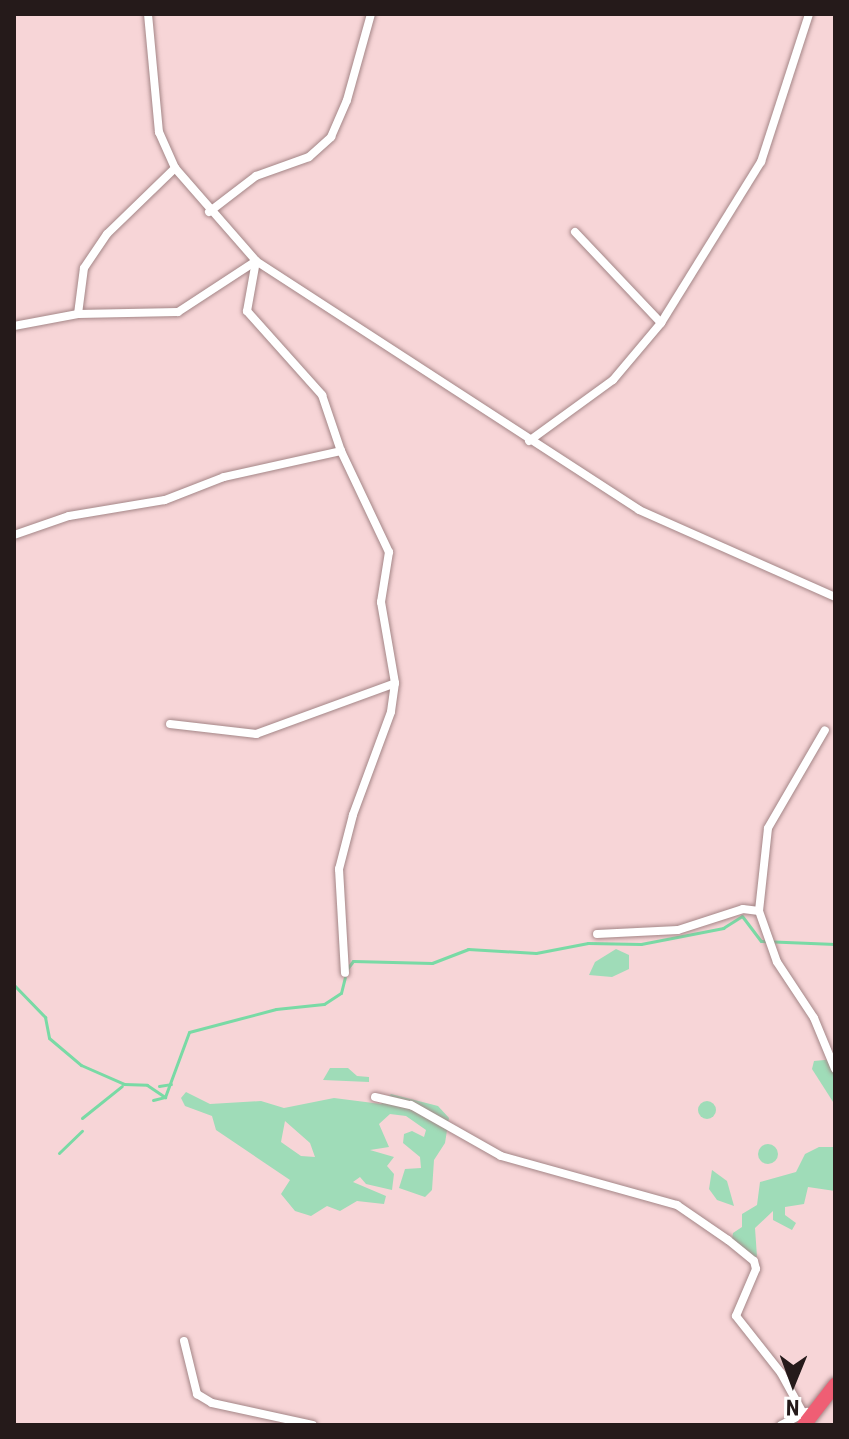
<!DOCTYPE html>
<html>
<head>
<meta charset="utf-8">
<style>
	body { margin:0 }
	#map { position:relative; width:849px; height:1439px; overflow:hidden; background:#f7d5d7; font-family:"Roboto Condensed",sans-serif }
	div>[style] { position:absolute }
	.green>* { inset:0; background:#9fdcb8 }
	.round { border-radius:50% }
	.stream>* { height:3px; margin:-1.5px; padding:0 1.5px; transform-origin:1.5px; border-radius:1.5px; background:#79daa5 }
	.roads { filter:drop-shadow(0 0 2px #a48687) drop-shadow(0 0 2px #a48687) }
	.street>* { height:8px; margin:-4px; padding:0 4px; transform-origin:4px; border-radius:4px; background:#fff }
	.highway>* { height:14px; margin:-7px; padding:0 7px; transform-origin:7px; border-radius:7px; background:#ef5e74 }
	span { translate:-50% -50%; white-space:nowrap; text-align:center; line-height:1.15; -webkit-text-stroke:7px #fff; paint-order:stroke }
	.frame { position:absolute; inset:0; border:16px solid #251a1a; pointer-events:none }
	.north { position:absolute; left:753px; top:1343px; width:80px; height:80px; -webkit-text-stroke:6px #fff; paint-order:stroke; rotate:181deg; font-size:22px; font-weight:700; line-height:32px; text-align:center; color:#251a1a }
	.north::after { content:''; display:block; margin:auto; width:28px; height:36px; background:#251a1a; clip-path:polygon(50% 0,100% 100%,50% 72%,0 100%) }
</style>
</head>
<body>
<div id="map">
	<div class="green">
		<div style="clip-path:polygon(616px 949px,629px 955px,629px 969px,612px 977px,589px 975px,595px 962px)"></div>
		<div style="clip-path:polygon(835px 1059px,835px 1105px,812px 1069px,814px 1061px)"></div>
		<div style="clip-path:polygon(330px 1068px,348px 1068px,357px 1076px,369px 1077px,369px 1082px,323px 1080px)"></div>
		<div style="clip-path:polygon(evenodd,186px 1092px,210px 1104px,261px 1101px,284px 1108px,334px 1098px,381px 1104px,391px 1094px,438px 1106px,449px 1118px,445px 1143px,434px 1160px,432px 1190px,425px 1197px,399px 1188px,405px 1169px,421px 1168px,420px 1157px,403px 1143px,404px 1134px,412px 1131px,424px 1137px,426px 1130px,406px 1116px,390px 1114px,379px 1124px,389px 1147px,370px 1150px,394px 1157px,387px 1166px,394px 1174px,392px 1190px,366px 1184px,360px 1177px,353px 1182px,386px 1196px,384px 1204px,357px 1201px,340px 1211px,327px 1206px,311px 1216px,295px 1211px,281px 1194px,290px 1180px,216px 1130px,212px 1116px,185px 1106px,181px 1098px,186px 1092px,285px 1121px,310px 1143px,315px 1157px,301px 1156px,281px 1142px,285px 1121px)"></div>
		<div class="round" style="left:698px;top:1101px;width:18px;height:18px"></div>
		<div class="round" style="left:758px;top:1144px;width:20px;height:20px"></div>
		<div style="clip-path:polygon(819px 1147px,835px 1147px,835px 1191px,808px 1187px,804px 1204px,785px 1207px,785px 1215px,796px 1223px,792px 1230px,773px 1220px,773px 1211px,755px 1228px,757px 1257px,747px 1254px,732px 1239px,733px 1233px,742px 1227px,742px 1214px,757px 1205px,760px 1182px,796px 1172px,805px 1154px)"></div>
		<div style="clip-path:polygon(712px 1170px,727px 1181px,734px 1206px,717px 1200px,709px 1189px)"></div>
	</div>
	<div class="stream">
		<div style="left:347px;top:969px;width:10px;rotate:-53deg"></div>
		<div style="left:353px;top:961px;width:79px;rotate:1.5deg"></div>
		<div style="left:432px;top:963px;width:39px;rotate:-21deg"></div>
		<div style="left:468px;top:949px;width:68px;rotate:3.4deg"></div>
		<div style="left:536px;top:953px;width:53px;rotate:-10.9deg"></div>
		<div style="left:588px;top:943px;width:53px;rotate:1.1deg"></div>
		<div style="left:641px;top:944px;width:84px;rotate:-11deg"></div>
		<div style="left:723px;top:928px;width:22px;rotate:-32deg"></div>
		<div style="left:742px;top:916px;width:31px;rotate:53deg"></div>
		<div style="left:761px;top:941px;width:74px;rotate:2.3deg"></div>
		<div style="left:14px;top:985px;width:45px;rotate:45.9deg"></div>
		<div style="left:45px;top:1017px;width:21px;rotate:79deg"></div>
		<div style="left:49px;top:1038px;width:42px;rotate:40.2deg"></div>
		<div style="left:81px;top:1065px;width:47px;rotate:23.8deg"></div>
		<div style="left:124px;top:1084px;width:23px;rotate:2deg"></div>
		<div style="left:147px;top:1085px;width:22px;rotate:34deg"></div>
		<div style="left:165px;top:1097px;width:69px;rotate:-69.7deg"></div>
		<div style="left:189px;top:1032px;width:90px;rotate:-14.8deg"></div>
		<div style="left:276px;top:1009px;width:48px;rotate:-5.9deg"></div>
		<div style="left:324px;top:1004px;width:20px;rotate:-33deg"></div>
		<div style="left:341px;top:993px;width:16px;rotate:-76deg"></div>
		<div style="left:159px;top:1086px;width:12px;rotate:-9deg"></div>
		<div style="left:153px;top:1100px;width:12px;rotate:-14deg"></div>
		<div style="left:82px;top:1118px;width:51px;rotate:-38.7deg"></div>
		<div style="left:59px;top:1153px;width:32px;rotate:-44deg"></div>
	</div>
	<div class="roads">
		<div class="street">
			<div style="left:148px;top:14px;width:119px;rotate:84.7deg"></div>
			<div style="left:159px;top:132px;width:39px;rotate:66deg"></div>
			<div style="left:175px;top:168px;width:123px;rotate:48.9deg"></div>
			<div style="left:256px;top:261px;width:457px;rotate:33deg"></div>
			<div style="left:639px;top:510px;width:214px;rotate:23.9deg"></div>
			<div style="left:209px;top:212px;width:59px;rotate:-37.5deg"></div>
			<div style="left:256px;top:176px;width:56px;rotate:-19.7deg"></div>
			<div style="left:309px;top:157px;width:30px;rotate:-42deg"></div>
			<div style="left:331px;top:137px;width:40px;rotate:-66.6deg"></div>
			<div style="left:347px;top:100px;width:89px;rotate:-74.4deg"></div>
			<div style="left:575px;top:232px;width:125px;rotate:46.6deg"></div>
			<div style="left:78px;top:314px;width:46px;rotate:-82.6deg"></div>
			<div style="left:84px;top:268px;width:41px;rotate:-55.9deg"></div>
			<div style="left:107px;top:234px;width:95px;rotate:-44.1deg"></div>
			<div style="left:14px;top:326px;width:65px;rotate:-10.6deg"></div>
			<div style="left:78px;top:314px;width:100px;rotate:-1.1deg"></div>
			<div style="left:178px;top:312px;width:93px;rotate:-33.2deg"></div>
			<div style="left:256px;top:261px;width:51px;rotate:100.2deg"></div>
			<div style="left:247px;top:311px;width:113px;rotate:48.2deg"></div>
			<div style="left:322px;top:395px;width:59px;rotate:71.3deg"></div>
			<div style="left:341px;top:451px;width:112px;rotate:64.6deg"></div>
			<div style="left:389px;top:552px;width:51px;rotate:99.1deg"></div>
			<div style="left:381px;top:602px;width:82px;rotate:80.2deg"></div>
			<div style="left:395px;top:683px;width:29px;rotate:98deg"></div>
			<div style="left:391px;top:712px;width:110px;rotate:110.3deg"></div>
			<div style="left:353px;top:815px;width:56px;rotate:104.5deg"></div>
			<div style="left:339px;top:869px;width:104px;rotate:86.7deg"></div>
			<div style="left:529px;top:441px;width:104px;rotate:-36deg"></div>
			<div style="left:613px;top:380px;width:75px;rotate:-49.9deg"></div>
			<div style="left:661px;top:323px;width:190px;rotate:-58.2deg"></div>
			<div style="left:761px;top:162px;width:156px;rotate:-72deg"></div>
			<div style="left:14px;top:535px;width:58px;rotate:-19.1deg"></div>
			<div style="left:69px;top:516px;width:97px;rotate:-9.5deg"></div>
			<div style="left:165px;top:500px;width:63px;rotate:-21.3deg"></div>
			<div style="left:224px;top:477px;width:120px;rotate:-12.5deg"></div>
			<div style="left:170px;top:724px;width:87px;rotate:6.6deg"></div>
			<div style="left:256px;top:734px;width:148px;rotate:-20.1deg"></div>
			<div style="left:759px;top:911px;width:83px;rotate:-83.8deg"></div>
			<div style="left:768px;top:828px;width:113px;rotate:-59.8deg"></div>
			<div style="left:597px;top:934px;width:81px;rotate:-2.8deg"></div>
			<div style="left:678px;top:930px;width:68px;rotate:-17.9deg"></div>
			<div style="left:743px;top:909px;width:16px;rotate:7deg"></div>
			<div style="left:759px;top:911px;width:54px;rotate:70.6deg"></div>
			<div style="left:777px;top:962px;width:67px;rotate:56.5deg"></div>
			<div style="left:814px;top:1018px;width:55px;rotate:67.6deg"></div>
			<div style="left:375px;top:1097px;width:37px;rotate:13deg"></div>
			<div style="left:411px;top:1105px;width:103px;rotate:29.5deg"></div>
			<div style="left:501px;top:1156px;width:183px;rotate:15.6deg"></div>
			<div style="left:677px;top:1205px;width:62px;rotate:34.5deg"></div>
			<div style="left:728px;top:1240px;width:33px;rotate:39deg"></div>
			<div style="left:754px;top:1261px;width:8px;rotate:76deg"></div>
			<div style="left:756px;top:1269px;width:51px;rotate:113.1deg"></div>
			<div style="left:736px;top:1316px;width:73px;rotate:51.7deg"></div>
			<div style="left:781px;top:1373px;width:46px;rotate:61.2deg"></div>
			<div style="left:184px;top:1341px;width:55px;rotate:76.2deg"></div>
			<div style="left:197px;top:1394px;width:17px;rotate:31deg"></div>
			<div style="left:212px;top:1403px;width:103px;rotate:12.3deg"></div>
			<div style="left:781px;top:1425px;width:29px;rotate:-27deg"></div>
		</div>
		<div class="highway">
			<div style="left:804px;top:1425px;width:51px;rotate:-52.2deg"></div>
		</div>
	</div>
	<div class="frame"></div>
	<div class="north">N</div>
</div>
</body>
</html>
